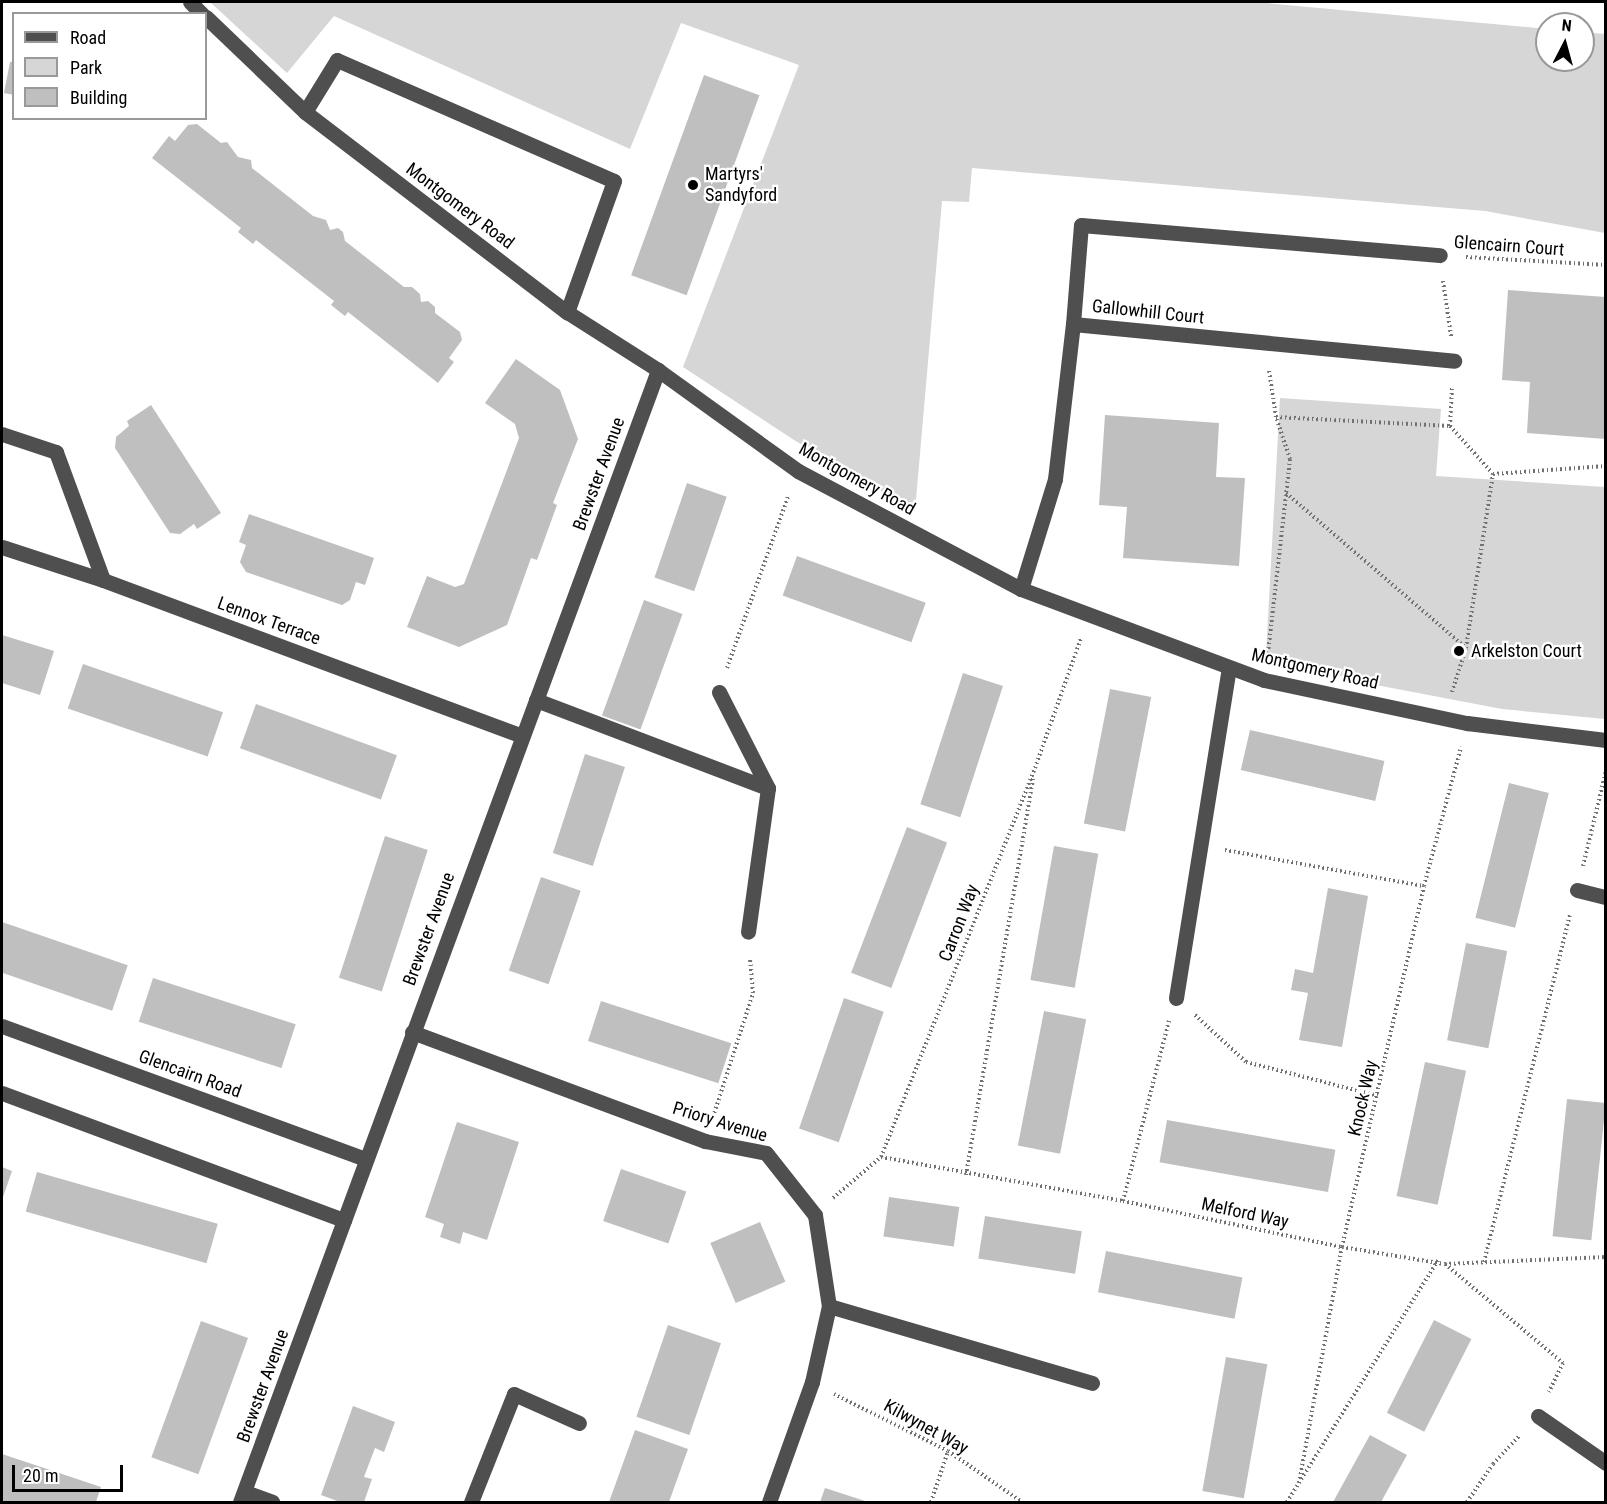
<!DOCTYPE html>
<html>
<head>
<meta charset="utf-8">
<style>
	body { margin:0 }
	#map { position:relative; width:1607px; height:1504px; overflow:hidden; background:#fff; font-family:"Roboto Condensed",sans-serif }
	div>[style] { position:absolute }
	.green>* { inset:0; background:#d6d6d6 }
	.building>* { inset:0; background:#bfbfbf; transform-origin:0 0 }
	.path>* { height:4px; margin-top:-2px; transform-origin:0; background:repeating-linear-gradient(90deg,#717171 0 1.5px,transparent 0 4.5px) }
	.minor>* { height:15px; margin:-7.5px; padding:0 7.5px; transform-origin:7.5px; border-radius:7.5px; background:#4f4f4f }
	.dots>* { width:16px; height:16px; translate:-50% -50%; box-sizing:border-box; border:3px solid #fff; border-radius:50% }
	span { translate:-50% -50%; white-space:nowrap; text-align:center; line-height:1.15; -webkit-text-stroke:4.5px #fff; paint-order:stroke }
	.poi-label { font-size:18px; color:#000 }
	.left { translate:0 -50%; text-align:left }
	.street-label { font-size:18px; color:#000 }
	.frame { position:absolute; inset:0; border:3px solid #000; pointer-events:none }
	.legend { position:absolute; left:12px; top:12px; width:195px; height:108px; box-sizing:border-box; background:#fff; border:2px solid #999; margin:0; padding:8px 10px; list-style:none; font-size:18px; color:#000 }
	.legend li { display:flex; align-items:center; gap:12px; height:30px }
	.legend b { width:30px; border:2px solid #999 }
	.north { position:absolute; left:1535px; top:12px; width:60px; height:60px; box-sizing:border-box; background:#fff; border:2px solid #999; border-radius:50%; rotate:6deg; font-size:16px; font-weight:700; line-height:24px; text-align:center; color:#000 }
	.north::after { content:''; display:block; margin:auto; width:21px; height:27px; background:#000; clip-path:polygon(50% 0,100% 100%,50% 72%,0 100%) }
	.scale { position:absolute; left:12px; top:1465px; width:111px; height:27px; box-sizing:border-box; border:3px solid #000; border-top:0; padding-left:8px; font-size:18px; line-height:21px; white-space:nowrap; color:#000; -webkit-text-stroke:4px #fff; paint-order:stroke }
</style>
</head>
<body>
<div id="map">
	<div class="green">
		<div style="clip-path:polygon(210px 2px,1255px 2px,1547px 29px,1547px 60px,1583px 60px,1583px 32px,1605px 34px,1605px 233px,1485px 211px,972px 168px,969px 202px,942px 201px,915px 511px,794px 440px,683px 367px,799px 65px,681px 23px,630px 149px,334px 16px,287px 73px)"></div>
		<div style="clip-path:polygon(1280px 398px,1441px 409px,1436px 476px,1605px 487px,1605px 719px,1502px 709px,1371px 684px,1266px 655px)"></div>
	</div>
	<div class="building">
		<div style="clip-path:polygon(10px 62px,14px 62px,14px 95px,4px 93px)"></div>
		<div style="left:704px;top:75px;width:59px;height:213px;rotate:20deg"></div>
		<div style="clip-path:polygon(197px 124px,221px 143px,227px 142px,238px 157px,251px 160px,252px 168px,313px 216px,326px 220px,330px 230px,338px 228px,343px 232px,345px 241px,404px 287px,412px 287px,420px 294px,421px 302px,428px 301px,435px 307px,435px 313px,460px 332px,462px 340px,449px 358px,454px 362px,438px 383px,348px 312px,345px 316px,331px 305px,334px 301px,256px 240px,253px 244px,238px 232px,241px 228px,152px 158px,169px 136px,175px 141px,188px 125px)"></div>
		<div style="clip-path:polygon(1508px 290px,1606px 297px,1606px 439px,1527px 433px,1530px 382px,1502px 380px)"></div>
		<div style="clip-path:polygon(516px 359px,560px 390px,578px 439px,553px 503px,557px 505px,537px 560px,531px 558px,507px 625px,459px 647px,407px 627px,427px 576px,455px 587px,464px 584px,519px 438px,515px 424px,485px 403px)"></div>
		<div style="clip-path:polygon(151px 405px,221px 513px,197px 529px,194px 524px,180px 534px,170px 533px,115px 448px,116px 437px,129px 426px,127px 421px)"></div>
		<div style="clip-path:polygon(1105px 415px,1219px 423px,1216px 477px,1245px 478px,1239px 566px,1123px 558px,1127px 507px,1099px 505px)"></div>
		<div style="left:687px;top:483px;width:42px;height:100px;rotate:19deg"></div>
		<div style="clip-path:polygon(249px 514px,374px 558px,365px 585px,356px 582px,350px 600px,342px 605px,246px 572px,240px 562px,246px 545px,239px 542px)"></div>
		<div style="left:797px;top:556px;width:137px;height:42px;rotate:20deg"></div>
		<div style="left:644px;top:600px;width:41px;height:123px;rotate:20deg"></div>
		<div style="clip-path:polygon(2px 635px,54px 651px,40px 695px,2px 683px)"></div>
		<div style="left:83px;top:664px;width:148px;height:47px;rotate:19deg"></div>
		<div style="left:963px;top:673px;width:42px;height:138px;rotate:18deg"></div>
		<div style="left:1110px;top:689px;width:42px;height:137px;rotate:11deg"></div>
		<div style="left:256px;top:704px;width:150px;height:47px;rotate:20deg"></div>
		<div style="left:1250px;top:730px;width:138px;height:41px;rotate:13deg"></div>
		<div style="left:585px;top:754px;width:42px;height:104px;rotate:18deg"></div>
		<div style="left:1509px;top:783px;width:41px;height:139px;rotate:14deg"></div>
		<div style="left:907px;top:827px;width:43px;height:156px;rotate:21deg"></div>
		<div style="left:385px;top:836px;width:45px;height:149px;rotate:18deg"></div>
		<div style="left:1054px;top:846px;width:45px;height:136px;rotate:10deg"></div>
		<div style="left:541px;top:877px;width:42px;height:99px;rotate:19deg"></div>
		<div style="clip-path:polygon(1328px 888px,1368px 896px,1342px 1047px,1299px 1040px,1308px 993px,1291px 990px,1295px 969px,1313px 973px)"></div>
		<div style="left:2px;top:922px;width:133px;height:48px;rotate:19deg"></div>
		<div style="left:1466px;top:943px;width:42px;height:99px;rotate:11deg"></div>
		<div style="left:153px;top:978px;width:150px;height:46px;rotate:18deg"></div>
		<div style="left:844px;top:998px;width:42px;height:138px;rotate:19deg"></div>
		<div style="left:601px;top:1001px;width:137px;height:42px;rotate:18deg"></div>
		<div style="left:1044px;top:1011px;width:43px;height:137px;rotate:11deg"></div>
		<div style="left:1425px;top:1062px;width:42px;height:137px;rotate:12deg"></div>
		<div style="left:1567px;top:1099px;width:39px;height:138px;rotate:6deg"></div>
		<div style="left:1167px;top:1120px;width:171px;height:43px;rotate:10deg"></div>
		<div style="clip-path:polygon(457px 1122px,519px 1142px,487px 1240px,463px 1232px,460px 1244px,440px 1237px,444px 1224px,425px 1217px)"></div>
		<div style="clip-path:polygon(2px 1167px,12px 1171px,2px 1200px)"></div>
		<div style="left:621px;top:1169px;width:69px;height:55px;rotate:19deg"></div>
		<div style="left:37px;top:1172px;width:188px;height:41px;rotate:16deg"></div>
		<div style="left:889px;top:1197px;width:71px;height:40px;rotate:8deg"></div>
		<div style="left:985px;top:1216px;width:98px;height:43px;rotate:9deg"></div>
		<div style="left:760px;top:1222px;width:65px;height:54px;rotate:67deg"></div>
		<div style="left:1106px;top:1251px;width:139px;height:42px;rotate:11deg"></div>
		<div style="left:1434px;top:1320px;width:42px;height:104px;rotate:27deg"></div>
		<div style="left:201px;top:1321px;width:50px;height:145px;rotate:20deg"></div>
		<div style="left:668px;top:1325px;width:56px;height:97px;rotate:19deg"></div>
		<div style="left:1226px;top:1357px;width:42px;height:136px;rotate:10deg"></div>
		<div style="clip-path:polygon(353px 1406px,395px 1422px,384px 1452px,375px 1448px,364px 1477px,372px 1479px,364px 1502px,340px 1502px,321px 1495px)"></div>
		<div style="clip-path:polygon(635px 1430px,688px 1449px,669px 1502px,609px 1502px)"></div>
		<div style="clip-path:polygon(1370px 1435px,1407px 1455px,1381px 1502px,1333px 1502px)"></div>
		<div style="clip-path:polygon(2px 1454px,101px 1487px,96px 1502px,2px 1502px)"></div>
		<div style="clip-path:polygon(825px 1488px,865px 1501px,864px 1502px,820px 1502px)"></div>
	</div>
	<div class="path">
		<div style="left:1466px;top:257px;width:140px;rotate:3.3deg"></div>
		<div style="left:1443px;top:281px;width:56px;rotate:81.7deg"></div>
		<div style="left:1276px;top:417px;width:174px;rotate:3deg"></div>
		<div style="left:1450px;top:426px;width:64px;rotate:48.1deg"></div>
		<div style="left:1493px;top:474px;width:113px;rotate:-4deg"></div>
		<div style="left:1450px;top:426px;width:38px;rotate:-87deg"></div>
		<div style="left:1286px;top:493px;width:238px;rotate:40.7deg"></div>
		<div style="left:1268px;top:653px;width:195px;rotate:-83.5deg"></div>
		<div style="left:1290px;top:459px;width:44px;rotate:-108.4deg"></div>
		<div style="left:1276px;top:417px;width:48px;rotate:-98.5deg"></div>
		<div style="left:727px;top:668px;width:182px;rotate:-70.4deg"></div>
		<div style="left:1452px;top:692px;width:46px;rotate:-72.3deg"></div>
		<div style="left:1466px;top:648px;width:176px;rotate:-81.2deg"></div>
		<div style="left:1225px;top:850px;width:202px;rotate:10.3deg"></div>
		<div style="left:1583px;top:866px;width:98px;rotate:-76.4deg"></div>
		<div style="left:1195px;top:1015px;width:69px;rotate:42.7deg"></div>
		<div style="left:1246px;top:1062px;width:136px;rotate:14.4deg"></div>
		<div style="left:713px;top:1117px;width:130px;rotate:-72.1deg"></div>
		<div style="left:753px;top:993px;width:36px;rotate:-95deg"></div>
		<div style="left:881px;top:1157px;width:246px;rotate:10.3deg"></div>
		<div style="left:1123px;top:1201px;width:224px;rotate:11.9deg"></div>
		<div style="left:1342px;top:1247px;width:104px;rotate:9.4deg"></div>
		<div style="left:1445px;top:1264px;width:161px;rotate:-2.5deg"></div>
		<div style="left:966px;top:1175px;width:404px;rotate:-80.4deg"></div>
		<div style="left:833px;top:1198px;width:63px;rotate:-40.5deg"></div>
		<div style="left:881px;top:1157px;width:418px;rotate:-68.4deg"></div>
		<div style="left:1035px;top:768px;width:138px;rotate:-70.5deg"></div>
		<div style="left:1123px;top:1201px;width:186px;rotate:-75.7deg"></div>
		<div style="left:1484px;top:1262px;width:358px;rotate:-76.1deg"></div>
		<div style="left:1445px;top:1264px;width:154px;rotate:40deg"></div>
		<div style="left:1563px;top:1363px;width:32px;rotate:116deg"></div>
		<div style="left:834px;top:1394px;width:127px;rotate:26.6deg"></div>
		<div style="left:948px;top:1451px;width:90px;rotate:34.6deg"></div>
		<div style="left:1299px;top:1483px;width:240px;rotate:-79.7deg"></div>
		<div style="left:1342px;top:1247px;width:370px;rotate:-77.2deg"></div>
		<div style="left:1424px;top:886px;width:144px;rotate:-75.1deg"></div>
		<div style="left:931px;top:1502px;width:54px;rotate:-71.6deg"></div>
		<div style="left:1287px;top:1502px;width:285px;rotate:-58deg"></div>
		<div style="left:1467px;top:1502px;width:46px;rotate:-55.6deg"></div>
		<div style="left:1493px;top:1464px;width:40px;rotate:-47deg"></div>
	</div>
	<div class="minor">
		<div style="left:190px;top:2px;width:17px;rotate:45deg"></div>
		<div style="left:206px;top:17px;width:137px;rotate:43.8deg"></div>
		<div style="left:305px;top:112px;width:330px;rotate:37.4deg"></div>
		<div style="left:567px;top:312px;width:108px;rotate:32.5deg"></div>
		<div style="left:658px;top:370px;width:173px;rotate:35.8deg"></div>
		<div style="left:798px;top:471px;width:252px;rotate:27.9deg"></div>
		<div style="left:1021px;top:589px;width:259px;rotate:20.5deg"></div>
		<div style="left:1264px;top:680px;width:208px;rotate:12deg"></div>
		<div style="left:1467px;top:723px;width:140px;rotate:7deg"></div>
		<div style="left:305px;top:112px;width:61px;rotate:-58.4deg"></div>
		<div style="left:337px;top:60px;width:302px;rotate:23.6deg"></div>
		<div style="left:614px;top:181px;width:139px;rotate:109.7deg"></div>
		<div style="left:1073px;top:324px;width:99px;rotate:-85.4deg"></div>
		<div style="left:1081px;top:225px;width:360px;rotate:4.8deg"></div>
		<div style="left:2px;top:434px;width:57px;rotate:18.4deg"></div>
		<div style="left:56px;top:452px;width:136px;rotate:69.8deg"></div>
		<div style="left:2px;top:547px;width:106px;rotate:18.1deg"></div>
		<div style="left:103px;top:580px;width:447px;rotate:20.4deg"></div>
		<div style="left:1021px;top:589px;width:115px;rotate:-72.8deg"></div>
		<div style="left:1055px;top:479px;width:156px;rotate:-83.4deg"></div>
		<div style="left:1073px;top:324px;width:383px;rotate:5.5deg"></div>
		<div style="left:719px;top:692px;width:108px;rotate:63deg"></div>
		<div style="left:768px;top:788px;width:145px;rotate:97.9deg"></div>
		<div style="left:536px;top:700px;width:248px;rotate:20.8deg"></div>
		<div style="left:1577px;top:890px;width:30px;rotate:14deg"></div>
		<div style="left:1176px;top:998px;width:334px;rotate:-80.9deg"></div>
		<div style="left:2px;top:1026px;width:387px;rotate:20.1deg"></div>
		<div style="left:412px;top:1032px;width:313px;rotate:20.4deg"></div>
		<div style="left:705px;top:1141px;width:62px;rotate:11.1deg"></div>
		<div style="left:766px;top:1153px;width:79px;rotate:51.7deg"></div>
		<div style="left:815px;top:1215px;width:92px;rotate:81.3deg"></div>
		<div style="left:829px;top:1306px;width:78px;rotate:102.6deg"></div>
		<div style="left:812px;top:1382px;width:127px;rotate:109.7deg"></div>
		<div style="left:2px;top:1093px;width:365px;rotate:20.4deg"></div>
		<div style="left:829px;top:1306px;width:274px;rotate:16.3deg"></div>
		<div style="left:1538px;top:1416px;width:83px;rotate:34.7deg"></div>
		<div style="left:245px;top:1492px;width:29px;rotate:20deg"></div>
		<div style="left:240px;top:1502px;width:1207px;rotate:-69.73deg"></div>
		<div style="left:471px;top:1502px;width:116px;rotate:-68.3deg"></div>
		<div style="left:514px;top:1394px;width:71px;rotate:24deg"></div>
	</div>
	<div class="dots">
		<div style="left:693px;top:185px;background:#000"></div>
		<div style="left:1459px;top:651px;background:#000"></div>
	</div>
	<div class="poi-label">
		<span class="left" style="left:705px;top:185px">Martyrs'<br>Sandyford</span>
		<span class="left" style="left:1471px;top:651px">Arkelston Court</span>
	</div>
	<div class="street-label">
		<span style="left:460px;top:206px;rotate:37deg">Montgomery Road</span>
		<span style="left:1509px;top:246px;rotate:4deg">Glencairn Court</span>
		<span style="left:1148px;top:312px;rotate:6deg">Gallowhill Court</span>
		<span style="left:599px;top:474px;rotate:-70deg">Brewster Avenue</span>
		<span style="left:857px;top:479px;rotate:29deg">Montgomery Road</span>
		<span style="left:269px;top:621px;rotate:20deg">Lennox Terrace</span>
		<span style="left:1315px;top:669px;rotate:13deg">Montgomery Road</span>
		<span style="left:959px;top:923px;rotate:-69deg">Carron Way</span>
		<span style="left:429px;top:929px;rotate:-70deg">Brewster Avenue</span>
		<span style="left:190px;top:1074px;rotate:20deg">Glencairn Road</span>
		<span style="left:1363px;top:1098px;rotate:-77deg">Knock Way</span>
		<span style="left:720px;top:1122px;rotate:17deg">Priory Avenue</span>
		<span style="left:1245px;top:1213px;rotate:12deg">Melford Way</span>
		<span style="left:263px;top:1386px;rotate:-70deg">Brewster Avenue</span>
		<span style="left:926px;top:1427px;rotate:29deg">Kilwynet Way</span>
	</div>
	<div class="frame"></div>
	<ul class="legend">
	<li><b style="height:8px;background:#4f4f4f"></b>Road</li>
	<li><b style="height:16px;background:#d6d6d6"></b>Park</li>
	<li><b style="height:16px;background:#bfbfbf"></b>Building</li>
	</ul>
	<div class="north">N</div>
	<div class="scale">20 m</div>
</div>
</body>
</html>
